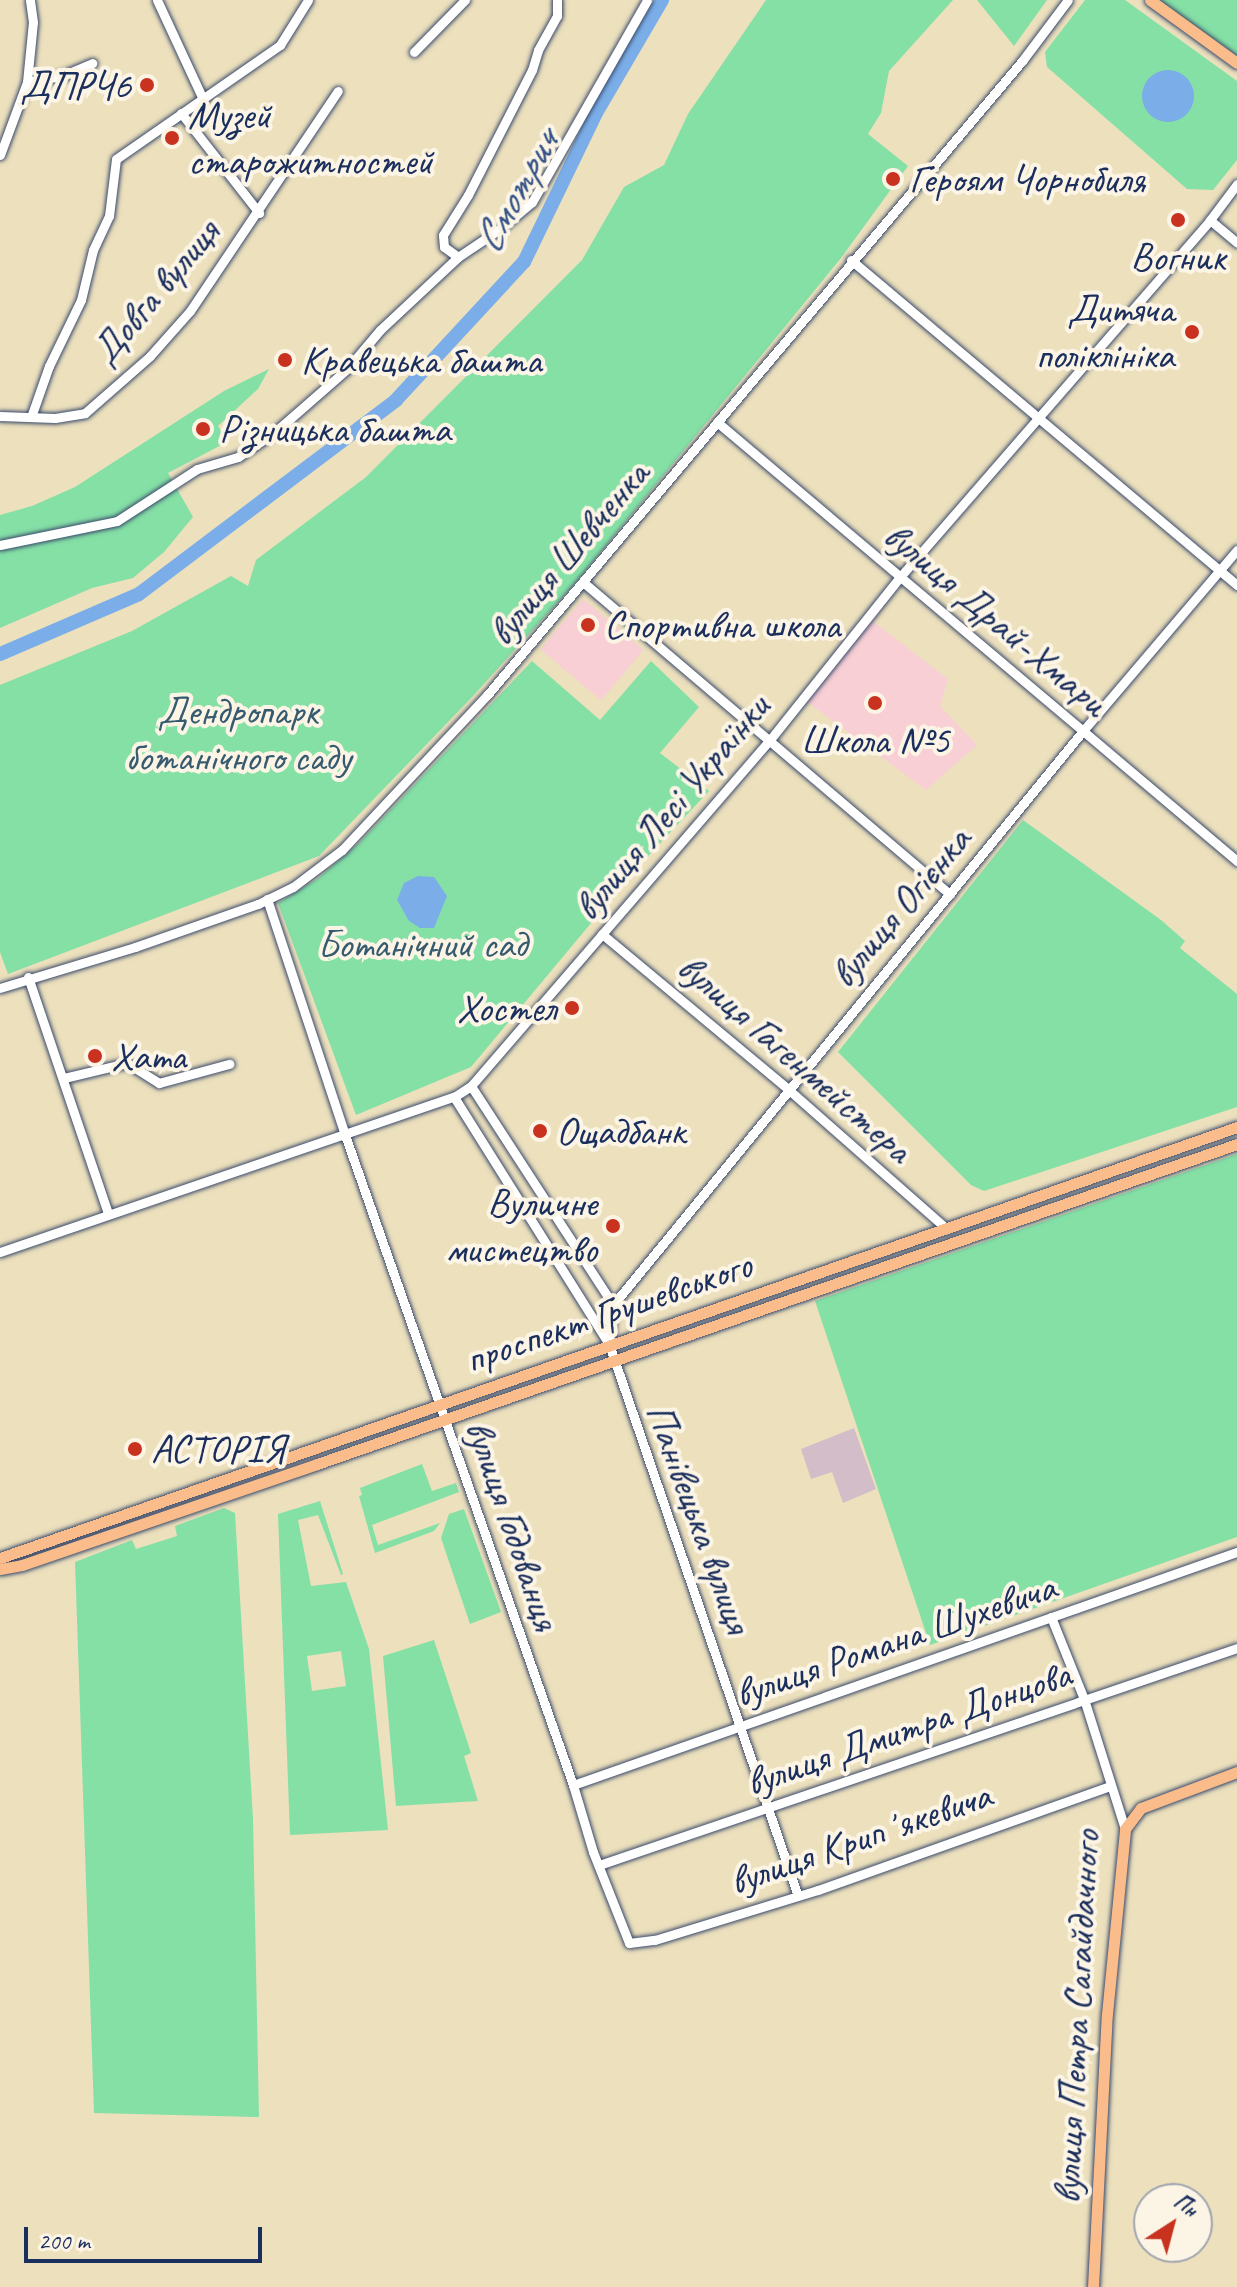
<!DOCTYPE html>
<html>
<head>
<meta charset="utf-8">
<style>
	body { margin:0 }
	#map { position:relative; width:1237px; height:2287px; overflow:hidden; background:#ece0bd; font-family:Caveat,sans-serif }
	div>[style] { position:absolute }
	.built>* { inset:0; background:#f7cfd4; transform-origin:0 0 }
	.industrial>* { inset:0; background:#d2bdc8 }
	.green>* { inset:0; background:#85e0a6 }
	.water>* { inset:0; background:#7baee8 }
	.round { border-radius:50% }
	.river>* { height:14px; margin:-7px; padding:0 7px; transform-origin:7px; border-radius:7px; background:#7baee8 }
	.roads { filter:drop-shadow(0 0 2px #3a4a6c) drop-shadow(0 0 2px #3a4a6c) }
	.minor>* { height:9px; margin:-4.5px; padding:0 4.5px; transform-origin:4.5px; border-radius:4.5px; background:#fff }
	.major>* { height:11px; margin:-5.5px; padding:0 5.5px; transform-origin:5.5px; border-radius:5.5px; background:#f9bc8a }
	.dots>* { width:22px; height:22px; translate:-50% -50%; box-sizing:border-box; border:4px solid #fcf5e5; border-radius:50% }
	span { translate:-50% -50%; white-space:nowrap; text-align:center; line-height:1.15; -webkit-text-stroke:8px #fcf5e5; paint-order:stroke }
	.poi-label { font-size:40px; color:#1b2f5e }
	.right { translate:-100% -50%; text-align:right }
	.left { translate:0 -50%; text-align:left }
	.street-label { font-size:40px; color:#1b2f5e }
	.park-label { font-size:40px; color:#365b70 }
	.water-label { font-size:42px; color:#385587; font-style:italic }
	.north { position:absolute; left:1133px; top:2183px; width:80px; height:80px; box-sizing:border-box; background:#fcf5e5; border:2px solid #a2a6af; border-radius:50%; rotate:36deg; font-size:22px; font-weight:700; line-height:32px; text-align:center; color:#1b2f5e }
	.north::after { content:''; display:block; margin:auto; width:28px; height:36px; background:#c8321e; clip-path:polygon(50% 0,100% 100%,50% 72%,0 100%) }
	.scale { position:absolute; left:24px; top:2227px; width:238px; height:36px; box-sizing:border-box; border:4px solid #1b2f5e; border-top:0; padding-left:10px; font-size:24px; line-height:28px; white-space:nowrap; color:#1b2f5e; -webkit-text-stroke:6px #fcf5e5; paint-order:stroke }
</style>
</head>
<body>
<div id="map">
	<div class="built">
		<div style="left:583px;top:599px;width:79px;height:66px;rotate:40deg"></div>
		<div style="clip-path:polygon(870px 619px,948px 679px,940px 706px,977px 745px,926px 790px,806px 701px)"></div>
	</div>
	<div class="industrial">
		<div style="clip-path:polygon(854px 1428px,876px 1489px,843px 1503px,832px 1472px,811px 1479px,801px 1449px)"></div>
	</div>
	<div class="green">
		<div style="clip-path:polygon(766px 0,953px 0,889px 71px,881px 113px,868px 134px,908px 166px,841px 258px,577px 581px,473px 696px,319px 856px,8px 974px,0 952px,0 685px,132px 631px,231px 576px,248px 586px,256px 560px,366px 477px,582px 260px,624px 187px,664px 165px,688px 114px)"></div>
		<div style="clip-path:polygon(977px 0,1047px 0,1014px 46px)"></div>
		<div style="clip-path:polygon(1085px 0,1125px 0,1237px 81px,1237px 160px,1213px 190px,1187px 189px,1047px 67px,1045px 52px)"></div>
		<div style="clip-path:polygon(1150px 0,1237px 0,1237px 63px)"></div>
		<div style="clip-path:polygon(269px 369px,258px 389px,218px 426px,229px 441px,168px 473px,193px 517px,164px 552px,133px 578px,92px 588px,0 628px,0 515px,32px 506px,75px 487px,224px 391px)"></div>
		<div style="clip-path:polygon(532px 661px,600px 720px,651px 661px,699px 707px,660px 753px,709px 791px,637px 868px,471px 1067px,356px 1115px,278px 903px,317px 879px,358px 844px)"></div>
		<div style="clip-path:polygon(1023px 820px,1161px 920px,1185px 941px,1180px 948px,1237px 994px,1237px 1107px,984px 1191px,971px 1185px,838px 1052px)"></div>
		<div style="clip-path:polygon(1237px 1154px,1237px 1537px,930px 1645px,815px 1301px)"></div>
		<div style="clip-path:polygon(422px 1464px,432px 1491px,456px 1483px,459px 1492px,372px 1525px,378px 1545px,440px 1523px,434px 1531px,375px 1553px,359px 1496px,362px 1495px,360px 1488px)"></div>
		<div style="clip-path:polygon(evenodd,320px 1501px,343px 1574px,341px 1575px,318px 1515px,298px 1520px,311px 1586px,346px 1582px,369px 1649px,388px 1830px,290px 1835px,278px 1514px,320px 1501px,341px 1651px,346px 1686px,312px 1691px,307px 1656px,341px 1651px)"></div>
		<div style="clip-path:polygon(224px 1508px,235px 1513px,253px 1819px,259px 2117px,94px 2113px,75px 1562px,132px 1540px,136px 1549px,177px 1536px,175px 1526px)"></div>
		<div style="clip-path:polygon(464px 1509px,501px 1612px,470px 1624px,441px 1538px,449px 1514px)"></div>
		<div style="clip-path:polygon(434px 1640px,471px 1753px,464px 1756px,478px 1801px,396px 1806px,383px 1656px)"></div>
	</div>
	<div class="water">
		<div class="round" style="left:1142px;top:70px;width:52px;height:52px"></div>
		<div style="clip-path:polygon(418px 876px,434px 877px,447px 896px,434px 928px,420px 928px,409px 921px,397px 900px,404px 883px)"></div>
	</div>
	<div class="river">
		<div style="left:0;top:654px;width:151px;rotate:-23.3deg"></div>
		<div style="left:139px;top:594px;width:322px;rotate:-37deg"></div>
		<div style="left:396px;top:400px;width:188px;rotate:-47.2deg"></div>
		<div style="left:524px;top:262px;width:165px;rotate:-64.2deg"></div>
		<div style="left:596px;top:113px;width:131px;rotate:-59.7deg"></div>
	</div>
	<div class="roads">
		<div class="minor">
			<div style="left:157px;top:0;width:107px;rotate:65.1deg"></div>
			<div style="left:414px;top:52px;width:73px;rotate:-45.6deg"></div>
			<div style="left:27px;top:82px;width:36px;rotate:-10deg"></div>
			<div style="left:62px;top:76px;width:33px;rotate:-23deg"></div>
			<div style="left:181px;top:113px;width:127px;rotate:52deg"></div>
			<div style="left:0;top:155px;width:78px;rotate:-69.7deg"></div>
			<div style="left:27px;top:82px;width:60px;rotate:-84.3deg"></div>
			<div style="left:33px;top:22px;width:22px;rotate:-98deg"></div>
			<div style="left:1210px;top:220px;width:35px;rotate:40deg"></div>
			<div style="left:458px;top:257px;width:17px;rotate:-144deg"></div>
			<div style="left:444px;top:247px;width:12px;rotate:-95deg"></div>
			<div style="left:443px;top:235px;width:47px;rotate:-58deg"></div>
			<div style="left:468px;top:195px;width:140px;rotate:-62.9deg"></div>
			<div style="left:532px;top:70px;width:21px;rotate:-73deg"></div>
			<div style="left:538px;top:50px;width:39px;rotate:-61deg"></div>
			<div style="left:557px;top:16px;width:16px;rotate:-90deg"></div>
			<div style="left:851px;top:260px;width:505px;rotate:40.1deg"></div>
			<div style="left:0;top:416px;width:55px;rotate:2.1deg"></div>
			<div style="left:55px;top:418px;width:30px;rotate:-9deg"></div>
			<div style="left:85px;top:413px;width:86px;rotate:-41.2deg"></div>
			<div style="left:150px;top:356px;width:60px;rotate:-48.4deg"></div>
			<div style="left:190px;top:311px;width:265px;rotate:-56.1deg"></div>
			<div style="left:31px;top:417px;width:54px;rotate:-70.6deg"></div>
			<div style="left:49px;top:366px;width:73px;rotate:-64.1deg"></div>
			<div style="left:81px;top:300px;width:51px;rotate:-76.5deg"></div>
			<div style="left:93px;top:250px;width:38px;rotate:-65deg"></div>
			<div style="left:109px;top:216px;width:57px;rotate:-83deg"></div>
			<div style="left:116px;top:159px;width:200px;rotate:-34.8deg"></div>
			<div style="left:280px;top:45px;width:53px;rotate:-58.1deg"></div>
			<div style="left:717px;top:422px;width:681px;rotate:40.17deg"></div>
			<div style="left:0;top:545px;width:119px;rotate:-11.6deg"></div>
			<div style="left:117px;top:521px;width:95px;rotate:-33deg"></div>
			<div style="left:197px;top:469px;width:43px;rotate:-16.3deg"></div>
			<div style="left:238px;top:457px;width:46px;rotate:-34.4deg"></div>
			<div style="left:276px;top:431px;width:96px;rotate:-41.2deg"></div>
			<div style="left:348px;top:368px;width:50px;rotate:-49.9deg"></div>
			<div style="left:380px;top:330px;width:107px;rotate:-43.1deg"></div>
			<div style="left:458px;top:257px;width:52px;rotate:-34deg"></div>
			<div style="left:501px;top:228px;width:40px;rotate:-40deg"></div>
			<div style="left:532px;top:202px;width:232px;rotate:-60.3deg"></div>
			<div style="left:583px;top:582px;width:482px;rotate:40.4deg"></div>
			<div style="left:267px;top:899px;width:249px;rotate:71.7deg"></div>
			<div style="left:345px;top:1135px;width:689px;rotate:70.67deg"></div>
			<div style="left:573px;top:1785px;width:70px;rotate:73.4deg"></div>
			<div style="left:593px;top:1852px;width:98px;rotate:68.4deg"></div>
			<div style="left:629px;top:1943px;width:26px;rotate:-7deg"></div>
			<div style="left:655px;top:1940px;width:170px;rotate:-17.1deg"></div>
			<div style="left:818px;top:1890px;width:310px;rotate:-19.6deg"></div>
			<div style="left:602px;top:934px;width:242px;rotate:39.8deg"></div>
			<div style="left:788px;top:1089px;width:212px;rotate:41.4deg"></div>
			<div style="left:28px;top:977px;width:250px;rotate:71.3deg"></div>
			<div style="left:0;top:988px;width:141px;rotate:-16.9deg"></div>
			<div style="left:135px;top:947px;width:130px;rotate:-19.3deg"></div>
			<div style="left:258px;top:904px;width:39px;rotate:-26deg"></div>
			<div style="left:293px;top:887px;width:61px;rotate:-37.1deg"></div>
			<div style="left:342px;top:850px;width:214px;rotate:-46.9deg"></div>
			<div style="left:488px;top:694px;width:828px;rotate:-49.85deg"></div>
			<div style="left:1022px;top:61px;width:76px;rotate:-53deg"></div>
			<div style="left:64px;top:1078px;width:65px;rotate:-13.4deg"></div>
			<div style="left:127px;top:1063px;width:38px;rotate:32deg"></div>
			<div style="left:159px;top:1083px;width:73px;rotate:-15.2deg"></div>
			<div style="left:471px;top:1086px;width:261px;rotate:57deg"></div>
			<div style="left:613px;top:1305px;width:39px;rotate:96deg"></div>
			<div style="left:454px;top:1097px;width:292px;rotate:57.9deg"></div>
			<div style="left:609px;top:1344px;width:580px;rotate:71.1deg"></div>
			<div style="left:0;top:1252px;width:480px;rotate:-18.9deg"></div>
			<div style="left:454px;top:1097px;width:20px;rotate:-33deg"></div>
			<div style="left:471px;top:1086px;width:456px;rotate:-49.2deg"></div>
			<div style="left:769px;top:741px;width:210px;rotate:-51.4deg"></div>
			<div style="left:900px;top:577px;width:473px;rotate:-49deg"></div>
			<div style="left:1210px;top:220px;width:45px;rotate:-53.1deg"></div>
			<div style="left:613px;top:1305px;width:740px;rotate:-50.7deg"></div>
			<div style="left:1082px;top:732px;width:239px;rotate:-49.6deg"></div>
			<div style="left:1051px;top:1617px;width:88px;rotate:68.1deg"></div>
			<div style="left:1084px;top:1699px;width:136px;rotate:72.5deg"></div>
			<div style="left:573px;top:1785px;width:704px;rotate:-19.34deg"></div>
			<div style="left:599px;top:1865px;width:674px;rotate:-18.78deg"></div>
		</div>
		<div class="major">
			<div style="left:1150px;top:0;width:107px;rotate:35.9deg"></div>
			<div style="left:0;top:1558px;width:1310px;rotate:-19.21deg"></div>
			<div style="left:0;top:1569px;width:22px;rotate:-10deg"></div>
			<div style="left:22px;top:1565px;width:312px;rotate:-18.9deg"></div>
			<div style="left:317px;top:1464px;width:974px;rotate:-19.18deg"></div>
			<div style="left:1093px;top:2287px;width:273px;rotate:-87.1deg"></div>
			<div style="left:1107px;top:2014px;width:186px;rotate:-84.4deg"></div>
			<div style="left:1125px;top:1829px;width:26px;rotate:-53deg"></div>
			<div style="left:1141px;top:1808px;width:103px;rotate:-20.6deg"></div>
		</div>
	</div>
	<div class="dots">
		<div style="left:147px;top:85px;background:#c8321e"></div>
		<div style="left:172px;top:138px;background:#c8321e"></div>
		<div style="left:893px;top:179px;background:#c8321e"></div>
		<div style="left:1178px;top:220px;background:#c8321e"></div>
		<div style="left:1192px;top:332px;background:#c8321e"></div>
		<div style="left:285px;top:360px;background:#c8321e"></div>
		<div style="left:203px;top:429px;background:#c8321e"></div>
		<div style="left:588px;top:625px;background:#c8321e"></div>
		<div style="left:875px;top:703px;background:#c8321e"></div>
		<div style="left:572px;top:1008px;background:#c8321e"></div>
		<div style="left:95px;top:1056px;background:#c8321e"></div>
		<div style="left:540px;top:1131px;background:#c8321e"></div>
		<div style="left:613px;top:1226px;background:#c8321e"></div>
		<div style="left:135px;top:1449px;background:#c8321e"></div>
	</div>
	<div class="poi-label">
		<span class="right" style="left:131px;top:85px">ДПРЧ6</span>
		<span class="left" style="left:188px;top:138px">Музей<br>старожитностей</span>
		<span class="left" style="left:909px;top:179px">Героям Чорнобиля</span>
		<span style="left:1178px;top:257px">Вогник</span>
		<span class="right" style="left:1174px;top:332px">Дитяча<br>поліклініка</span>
		<span class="left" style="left:301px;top:360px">Кравецька башта</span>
		<span class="left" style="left:219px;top:429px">Різницька башта</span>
		<span class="left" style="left:604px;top:625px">Спортивна школа</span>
		<span style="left:875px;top:740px">Школа №5</span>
		<span class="right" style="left:556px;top:1008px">Хостел</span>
		<span class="left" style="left:111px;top:1056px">Хата</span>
		<span class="left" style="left:556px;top:1131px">Ощадбанк</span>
		<span class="right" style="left:597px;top:1226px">Вуличне<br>мистецтво</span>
		<span class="left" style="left:151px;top:1449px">АСТОРІЯ</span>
	</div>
	<div class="street-label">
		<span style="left:155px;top:292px;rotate:-50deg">Довга вулиця</span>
		<span style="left:568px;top:553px;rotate:-50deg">вулиця Шевченка</span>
		<span style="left:996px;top:619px;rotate:40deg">вулиця Драй-Хмари</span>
		<span style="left:671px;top:807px;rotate:-50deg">вулиця Лесі Українки</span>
		<span style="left:900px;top:907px;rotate:-50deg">вулиця Огієнка</span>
		<span style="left:795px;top:1058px;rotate:41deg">вулиця Гагенмейстера</span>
		<span style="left:608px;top:1312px;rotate:-19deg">проспект Грушевського</span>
		<span style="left:699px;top:1518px;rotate:70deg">Панівецька вулиця</span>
		<span style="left:513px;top:1525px;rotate:71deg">вулиця Годованця</span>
		<span style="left:895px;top:1640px;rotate:-19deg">вулиця Романа Шухевича</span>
		<span style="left:908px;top:1728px;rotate:-19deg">вулиця Дмитра Донцова</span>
		<span style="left:860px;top:1838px;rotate:-19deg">вулиця Крипʼякевича</span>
		<span style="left:1076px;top:2017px;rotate:-87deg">вулиця Петра Сагайдачного</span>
	</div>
	<div class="park-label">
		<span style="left:238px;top:734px">Дендропарк<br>ботанічного саду</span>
		<span style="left:422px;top:944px">Ботанічний сад</span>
	</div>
	<div class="water-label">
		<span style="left:516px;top:192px;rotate:-61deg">Смотрич</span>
	</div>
	<div class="north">Пн</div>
	<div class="scale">200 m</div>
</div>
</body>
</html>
